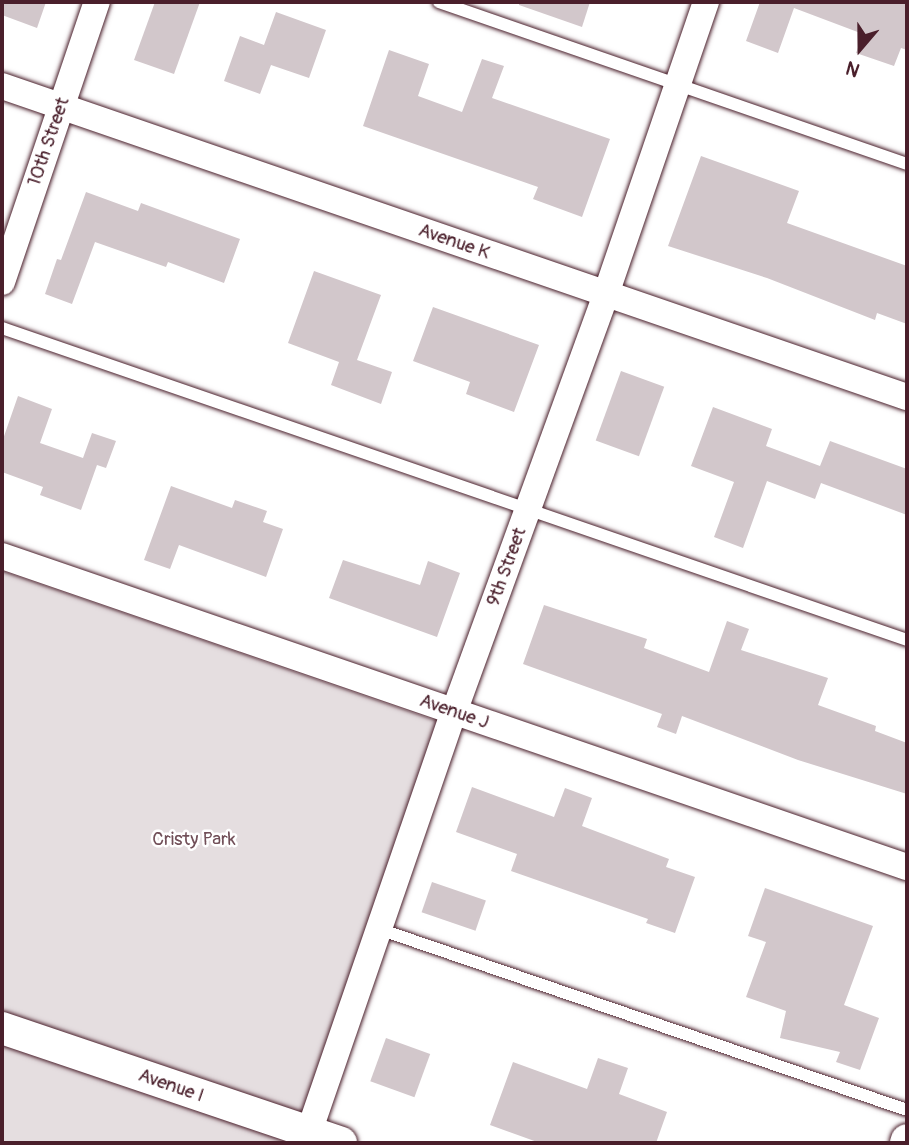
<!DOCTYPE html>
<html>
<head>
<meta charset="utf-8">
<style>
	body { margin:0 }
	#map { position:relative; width:909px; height:1145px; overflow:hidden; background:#fff; font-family:Pangolin,sans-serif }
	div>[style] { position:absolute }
	.green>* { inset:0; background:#e5dee0 }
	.building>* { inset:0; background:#d2c7cb; transform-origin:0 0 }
	.roads { filter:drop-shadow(0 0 2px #4a1f2b) drop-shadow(0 0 2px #4a1f2b) }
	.service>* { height:12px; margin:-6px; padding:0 6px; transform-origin:6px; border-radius:6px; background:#fff }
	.minor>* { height:26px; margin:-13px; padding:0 13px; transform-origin:13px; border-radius:13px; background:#fff }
	.tertiary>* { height:32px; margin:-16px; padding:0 16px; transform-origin:16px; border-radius:16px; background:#fff }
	span { translate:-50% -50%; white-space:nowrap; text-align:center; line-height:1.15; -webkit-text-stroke:5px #fff; paint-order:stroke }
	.street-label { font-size:19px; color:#4a1f2b }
	.park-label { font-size:19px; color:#714f58 }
	.frame { position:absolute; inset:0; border:4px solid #4a1f2b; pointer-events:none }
	.north { position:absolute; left:825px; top:14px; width:70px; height:70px; -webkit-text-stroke:5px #fff; paint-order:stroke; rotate:200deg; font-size:19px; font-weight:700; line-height:28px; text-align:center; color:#4a1f2b }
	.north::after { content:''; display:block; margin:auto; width:24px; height:32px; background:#4a1f2b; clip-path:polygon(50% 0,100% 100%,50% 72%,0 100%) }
</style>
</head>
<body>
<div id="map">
	<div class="green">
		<div style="clip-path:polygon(2px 571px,437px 721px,305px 1143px,2px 1143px)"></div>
	</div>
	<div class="building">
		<div style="clip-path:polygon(2px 2px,46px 2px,37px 28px,2px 15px)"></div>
		<div style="clip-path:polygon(155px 2px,200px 2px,174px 74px,134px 60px)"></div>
		<div style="clip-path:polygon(519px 2px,590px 2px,582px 27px,519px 5px)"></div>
		<div style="clip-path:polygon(760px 2px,907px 2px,907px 50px,901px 48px,894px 66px,856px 53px,863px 34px,794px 8px,778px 53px,746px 41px)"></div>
		<div style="clip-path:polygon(276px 12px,326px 30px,309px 78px,271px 65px,260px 94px,224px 81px,240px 36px,264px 45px)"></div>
		<div style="clip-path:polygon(389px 50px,429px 64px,418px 96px,462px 112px,482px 59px,504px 66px,492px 98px,610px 139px,582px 217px,533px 199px,538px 187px,363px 126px)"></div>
		<div style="clip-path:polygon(701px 156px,799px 191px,787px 223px,907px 266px,907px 324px,877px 313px,875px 320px,767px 278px,668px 246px)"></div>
		<div style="clip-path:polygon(86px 192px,138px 211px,141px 203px,240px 239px,224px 283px,168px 262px,166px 267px,95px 242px,72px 304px,45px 294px,57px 259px,61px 260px)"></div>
		<div style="clip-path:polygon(314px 271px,381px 295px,357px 360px,392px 372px,381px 404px,331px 385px,339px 362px,288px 343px)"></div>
		<div style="clip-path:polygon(433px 307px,539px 345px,514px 412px,466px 394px,470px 382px,413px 361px)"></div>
		<div style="left:621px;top:371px;width:46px;height:74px;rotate:20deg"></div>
		<div style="clip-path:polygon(18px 396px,52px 409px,40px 443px,83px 458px,92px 433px,116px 441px,106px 468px,97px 465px,81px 510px,40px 495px,43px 487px,2px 472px,2px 442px)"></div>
		<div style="clip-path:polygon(713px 407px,772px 429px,766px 446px,820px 466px,830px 441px,907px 469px,907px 515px,821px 483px,815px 499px,767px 481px,743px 548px,714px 537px,734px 482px,691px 466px)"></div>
		<div style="clip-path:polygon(171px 486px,232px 508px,235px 500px,267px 511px,263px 522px,283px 529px,266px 577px,179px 545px,170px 569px,144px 560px)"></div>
		<div style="clip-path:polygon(343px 560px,420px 585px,428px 561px,460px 573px,437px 637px,329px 598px)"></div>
		<div style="clip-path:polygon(544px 605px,647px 639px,644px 648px,709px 672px,727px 621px,749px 629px,741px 650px,828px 678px,818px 705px,876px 726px,875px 731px,907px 743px,907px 794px,798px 760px,682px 716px,676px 734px,657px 727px,662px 714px,523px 664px)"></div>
		<div style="clip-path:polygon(472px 787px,554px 817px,565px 788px,592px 798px,582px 826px,669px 859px,666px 867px,695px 877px,675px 933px,646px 923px,648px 919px,511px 871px,517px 854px,456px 832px)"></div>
		<div style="left:432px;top:882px;width:57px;height:32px;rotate:19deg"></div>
		<div style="clip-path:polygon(765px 888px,873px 926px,844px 1005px,879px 1018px,860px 1070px,836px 1062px,840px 1052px,780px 1038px,786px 1011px,746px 997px,766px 942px,748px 936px)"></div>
		<div style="left:386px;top:1038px;width:47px;height:46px;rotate:20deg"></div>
		<div style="clip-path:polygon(598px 1058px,628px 1068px,619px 1094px,667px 1112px,656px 1143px,540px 1143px,490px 1125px,513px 1062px,587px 1089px)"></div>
	</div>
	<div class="roads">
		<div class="service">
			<div style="left:439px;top:2px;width:495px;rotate:19.1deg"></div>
			<div style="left:2px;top:328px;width:957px;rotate:19.02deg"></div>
			<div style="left:379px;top:929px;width:558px;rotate:18.92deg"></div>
		</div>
		<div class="minor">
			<div style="left:2px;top:86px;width:957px;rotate:18.97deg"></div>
			<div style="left:2px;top:282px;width:296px;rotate:-71.3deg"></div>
			<div style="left:2px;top:556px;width:957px;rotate:18.97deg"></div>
			<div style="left:309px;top:1132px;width:444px;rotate:-71deg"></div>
			<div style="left:454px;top:712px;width:445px;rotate:-70deg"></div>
			<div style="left:606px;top:294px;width:309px;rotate:-71.1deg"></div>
		</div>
		<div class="tertiary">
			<div style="left:2px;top:1028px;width:358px;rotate:18.7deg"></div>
			<div style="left:906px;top:1143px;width:3px;rotate:-72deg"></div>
		</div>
	</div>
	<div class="street-label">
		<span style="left:49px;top:142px;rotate:-71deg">10th Street</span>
		<span style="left:454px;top:242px;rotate:19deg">Avenue K</span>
		<span style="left:507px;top:567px;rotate:-70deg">9th Street</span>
		<span style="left:454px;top:712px;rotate:19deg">Avenue J</span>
		<span style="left:171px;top:1086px;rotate:19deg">Avenue I</span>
	</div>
	<div class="park-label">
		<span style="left:194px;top:840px">Cristy Park</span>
	</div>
	<div class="frame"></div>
	<div class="north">N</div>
</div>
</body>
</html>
